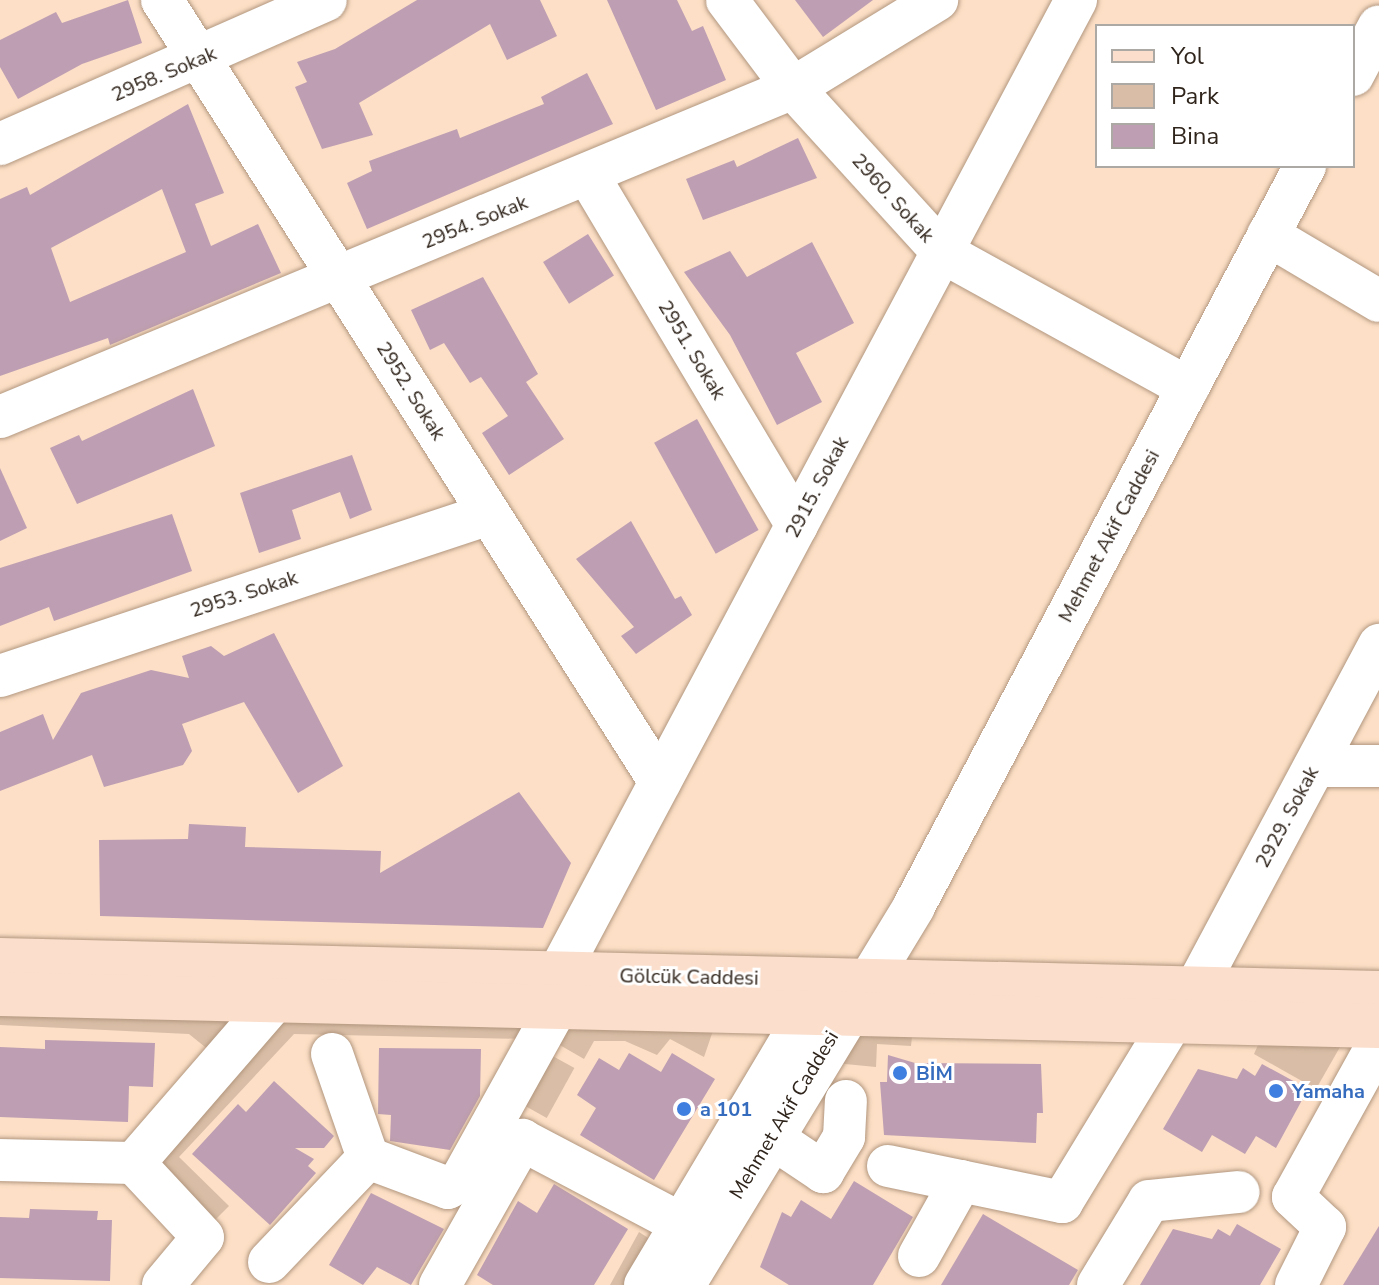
<!DOCTYPE html>
<html>
<head>
<meta charset="utf-8">
<style>
	body { margin:0 }
	#map { position:relative; width:1379px; height:1285px; overflow:hidden; background:#fcdfc6; font-family:"Nunito Sans",sans-serif }
	div>[style] { position:absolute }
	.green>* { inset:0; background:#d9bda6; transform-origin:0 0 }
	.building>* { inset:0; background:#be9eb2; transform-origin:0 0 }
	.roads { filter:drop-shadow(0 0 2px #b2977f) drop-shadow(0 0 2px #b2977f) }
	.minor>* { height:42px; margin:-21px; padding:0 21px; transform-origin:21px; border-radius:21px; background:#fff }
	.major>* { height:44px; margin:-22px; padding:0 22px; transform-origin:22px; border-radius:22px; background:#fbdecb }
	.dots>* { width:22px; height:22px; translate:-50% -50%; box-sizing:border-box; border:4px solid #fff; border-radius:50% }
	span { translate:-50% -50%; white-space:nowrap; text-align:center; line-height:1.15; -webkit-text-stroke:6px #fff; paint-order:stroke }
	.street-label { font-size:20px; color:#30251c }
	.shop-label { font-size:20px; color:#366cbe; font-weight:700 }
	.left { translate:0 -50%; text-align:left }
	.legend { position:absolute; left:1095px; top:24px; width:260px; height:144px; box-sizing:border-box; background:#fff; border:2px solid #aca8a4; margin:0; padding:10px 14px; list-style:none; font-size:24px; color:#30251c }
	.legend li { display:flex; align-items:center; gap:16px; height:40px }
	.legend b { width:40px; border:2px solid #aca8a4 }
</style>
</head>
<body>
<div id="map">
	<div class="green">
		<div style="clip-path:polygon(0 1003px,239px 1012px,210px 1051px,189px 1034px,0 1025px)"></div>
		<div style="clip-path:polygon(288px 1014px,542px 1016px,527px 1039px,294px 1034px,179px 1157px,229px 1206px,211px 1224px,146px 1162px)"></div>
		<div style="clip-path:polygon(570px 1021px,716px 1022px,704px 1057px,670px 1039px,657px 1055px,625px 1041px,594px 1041px,584px 1059px,558px 1044px)"></div>
		<div style="clip-path:polygon(851px 1035px,912px 1037px,911px 1046px,877px 1044px,876px 1067px,835px 1063px)"></div>
		<div style="clip-path:polygon(1258px 1045px,1340px 1047px,1316px 1089px,1254px 1054px)"></div>
		<div style="left:549px;top:1054px;width:29px;height:57px;rotate:29deg"></div>
		<div style="clip-path:polygon(639px 1232px,653px 1241px,627px 1285px,610px 1285px)"></div>
	</div>
	<div class="building">
		<div style="clip-path:polygon(128px 0,142px 43px,82px 64px,18px 99px,0 67px,0 40px,56px 12px,62px 23px)"></div>
		<div style="clip-path:polygon(417px 0,540px 0,557px 36px,507px 60px,490px 24px,359px 103px,373px 135px,322px 149px,295px 87px,307px 82px,297px 62px,335px 49px)"></div>
		<div style="clip-path:polygon(607px 0,677px 0,692px 31px,703px 26px,726px 80px,656px 110px)"></div>
		<div style="clip-path:polygon(795px 0,873px 0,823px 37px)"></div>
		<div style="clip-path:polygon(587px 73px,613px 124px,367px 229px,347px 183px,372px 171px,369px 161px,457px 129px,460px 138px,544px 104px,541px 97px)"></div>
		<div style="clip-path:polygon(evenodd,188px 104px,224px 193px,195px 204px,211px 246px,258px 224px,281px 273px,110px 345px,108px 338px,0 376px,0 199px,27px 187px,30px 195px,188px 104px,162px 189px,186px 252px,70px 302px,51px 248px,162px 189px)"></div>
		<div style="clip-path:polygon(798px 138px,817px 178px,703px 220px,686px 179px,734px 160px,737px 167px)"></div>
		<div style="left:588px;top:234px;width:49px;height:53px;rotate:58deg"></div>
		<div style="clip-path:polygon(812px 242px,854px 323px,796px 353px,822px 402px,777px 425px,730px 335px,684px 272px,730px 251px,747px 277px)"></div>
		<div style="clip-path:polygon(483px 277px,538px 374px,526px 382px,564px 439px,509px 475px,482px 433px,508px 416px,481px 377px,470px 383px,444px 343px,430px 350px,411px 310px)"></div>
		<div style="clip-path:polygon(193px 389px,215px 446px,77px 504px,50px 448px,79px 435px,82px 441px)"></div>
		<div style="left:697px;top:419px;width:127px;height:49px;rotate:61deg"></div>
		<div style="clip-path:polygon(352px 455px,372px 510px,350px 519px,340px 492px,292px 510px,301px 539px,259px 553px,240px 493px)"></div>
		<div style="clip-path:polygon(0 468px,27px 528px,0 541px)"></div>
		<div style="clip-path:polygon(172px 514px,192px 571px,54px 621px,49px 607px,0 626px,0 568px)"></div>
		<div style="clip-path:polygon(631px 521px,675px 599px,681px 596px,692px 615px,636px 654px,621px 636px,634px 627px,576px 559px)"></div>
		<div style="clip-path:polygon(274px 633px,343px 766px,298px 793px,244px 702px,182px 724px,192px 751px,183px 765px,104px 787px,92px 755px,0 791px,0 732px,43px 714px,53px 740px,81px 693px,151px 670px,189px 678px,182px 656px,211px 646px,224px 656px)"></div>
		<div style="clip-path:polygon(519px 792px,571px 863px,543px 928px,100px 916px,99px 840px,188px 839px,189px 824px,246px 827px,245px 847px,381px 851px,380px 873px)"></div>
		<div style="clip-path:polygon(45px 1040px,155px 1043px,153px 1087px,129px 1086px,128px 1122px,0 1117px,0 1047px,45px 1049px)"></div>
		<div style="clip-path:polygon(379px 1048px,481px 1049px,480px 1096px,450px 1150px,390px 1141px,391px 1115px,378px 1114px)"></div>
		<div style="clip-path:polygon(629px 1053px,661px 1072px,672px 1053px,715px 1079px,654px 1180px,580px 1135px,596px 1108px,577px 1095px,599px 1058px,619px 1070px)"></div>
		<div style="clip-path:polygon(888px 1055px,915px 1063px,1041px 1064px,1043px 1113px,1037px 1113px,1036px 1143px,884px 1135px,880px 1082px,887px 1082px)"></div>
		<div style="clip-path:polygon(1262px 1064px,1308px 1089px,1276px 1148px,1256px 1136px,1245px 1154px,1212px 1135px,1202px 1152px,1163px 1129px,1198px 1069px,1237px 1079px,1243px 1068px,1255px 1076px)"></div>
		<div style="clip-path:polygon(274px 1081px,334px 1136px,324px 1148px,295px 1148px,314px 1159px,308px 1166px,316px 1173px,270px 1225px,192px 1154px,238px 1104px,246px 1112px)"></div>
		<div style="clip-path:polygon(854px 1181px,913px 1217px,873px 1285px,789px 1285px,760px 1267px,782px 1212px,791px 1217px,801px 1200px,831px 1219px)"></div>
		<div style="clip-path:polygon(554px 1184px,628px 1229px,594px 1285px,493px 1285px,477px 1275px,518px 1201px,537px 1213px)"></div>
		<div style="clip-path:polygon(371px 1193px,444px 1229px,411px 1285px,377px 1267px,363px 1285px,329px 1265px)"></div>
		<div style="clip-path:polygon(30px 1209px,98px 1211px,97px 1220px,112px 1220px,110px 1281px,0 1278px,0 1217px,29px 1218px)"></div>
		<div style="clip-path:polygon(983px 1214px,1078px 1270px,1069px 1285px,941px 1285px)"></div>
		<div style="clip-path:polygon(1237px 1224px,1281px 1249px,1260px 1285px,1140px 1285px,1173px 1229px,1212px 1239px,1218px 1229px,1230px 1236px)"></div>
		<div style="clip-path:polygon(1379px 1226px,1379px 1285px,1343px 1285px)"></div>
	</div>
	<div class="roads">
		<div class="minor">
			<div style="left:162px;top:0;width:927px;rotate:57.51deg"></div>
			<div style="left:727px;top:0;width:110px;rotate:53.1deg"></div>
			<div style="left:793px;top:88px;width:222px;rotate:47.7deg"></div>
			<div style="left:942px;top:252px;width:281px;rotate:28.9deg"></div>
			<div style="left:1353px;top:75px;width:55px;rotate:-62deg"></div>
			<div style="left:0;top:144px;width:356px;rotate:-23.8deg"></div>
			<div style="left:588px;top:175px;width:408px;rotate:59.2deg"></div>
			<div style="left:1268px;top:235px;width:129px;rotate:30.7deg"></div>
			<div style="left:0;top:417px;width:859px;rotate:-22.53deg"></div>
			<div style="left:793px;top:88px;width:169px;rotate:-31.4deg"></div>
			<div style="left:0;top:676px;width:515px;rotate:-18.33deg"></div>
			<div style="left:1315px;top:766px;width:64px"></div>
			<div style="left:558px;top:974px;width:1103px;rotate:-61.99deg"></div>
			<div style="left:1196px;top:988px;width:389px;rotate:-61.9deg"></div>
			<div style="left:332px;top:1054px;width:110px;rotate:70.9deg"></div>
			<div style="left:368px;top:1158px;width:85px;rotate:20.6deg"></div>
			<div style="left:448px;top:1188px;width:15px;rotate:-32deg"></div>
			<div style="left:461px;top:1180px;width:198px;rotate:-61deg"></div>
			<div style="left:771px;top:1137px;width:63px;rotate:33.9deg"></div>
			<div style="left:823px;top:1172px;width:41px;rotate:-59deg"></div>
			<div style="left:844px;top:1137px;width:36px;rotate:-87deg"></div>
			<div style="left:0;top:1160px;width:134px;rotate:1.3deg"></div>
			<div style="left:888px;top:1166px;width:178px;rotate:11.7deg"></div>
			<div style="left:1062px;top:1202px;width:212px;rotate:-58.7deg"></div>
			<div style="left:919px;top:1256px;width:86px;rotate:-60.8deg"></div>
			<div style="left:269px;top:1262px;width:144px;rotate:-46.4deg"></div>
			<div style="left:163px;top:1285px;width:62px;rotate:-50.2deg"></div>
			<div style="left:203px;top:1237px;width:101px;rotate:-133deg"></div>
			<div style="left:134px;top:1163px;width:216px;rotate:-49.1deg"></div>
			<div style="left:440px;top:1285px;width:167px;rotate:-60.5deg"></div>
			<div style="left:522px;top:1140px;width:180px;rotate:27.8deg"></div>
			<div style="left:645px;top:1285px;width:348px;rotate:-59.2deg"></div>
			<div style="left:684px;top:1285px;width:443px;rotate:-58.7deg"></div>
			<div style="left:914px;top:906px;width:837px;rotate:-62.15deg"></div>
			<div style="left:1098px;top:1285px;width:98px;rotate:-58.7deg"></div>
			<div style="left:1149px;top:1201px;width:90px;rotate:-5.7deg"></div>
			<div style="left:1296px;top:1285px;width:65px;rotate:-63.4deg"></div>
			<div style="left:1325px;top:1227px;width:44px;rotate:-136.8deg"></div>
			<div style="left:1293px;top:1197px;width:177px;rotate:-61deg"></div>
		</div>
		<div class="major">
			<div style="left:0;top:960px;width:1379px;rotate:1.37deg"></div>
			<div style="left:0;top:994px;width:1379px;rotate:1.33deg"></div>
		</div>
	</div>
	<div class="dots">
		<div style="left:900px;top:1073px;background:#3f7fe0"></div>
		<div style="left:1276px;top:1091px;background:#3f7fe0"></div>
		<div style="left:684px;top:1109px;background:#3f7fe0"></div>
	</div>
	<div class="street-label">
		<span style="left:164px;top:74px;rotate:-23deg">2958. Sokak</span>
		<span style="left:893px;top:198px;rotate:48deg">2960. Sokak</span>
		<span style="left:475px;top:222px;rotate:-22deg">2954. Sokak</span>
		<span style="left:692px;top:350px;rotate:59deg">2951. Sokak</span>
		<span style="left:411px;top:391px;rotate:58deg">2952. Sokak</span>
		<span style="left:817px;top:487px;rotate:-62deg">2915. Sokak</span>
		<span style="left:1109px;top:536px;rotate:-62deg">Mehmet Akif Caddesi</span>
		<span style="left:244px;top:594px;rotate:-18deg">2953. Sokak</span>
		<span style="left:1287px;top:817px;rotate:-62deg">2929. Sokak</span>
		<span style="left:689px;top:977px;rotate:1deg">Gölcük Caddesi</span>
		<span style="left:784px;top:1115px;rotate:-59deg">Mehmet Akif Caddesi</span>
	</div>
	<div class="shop-label">
		<span class="left" style="left:916px;top:1073px">BİM</span>
		<span class="left" style="left:1292px;top:1091px">Yamaha</span>
		<span class="left" style="left:700px;top:1109px">a 101</span>
	</div>
	<ul class="legend">
	<li><b style="height:10px;background:#fbdecb"></b>Yol</li>
	<li><b style="height:22px;background:#d9bda6"></b>Park</li>
	<li><b style="height:22px;background:#be9eb2"></b>Bina</li>
	</ul>
</div>
</body>
</html>
